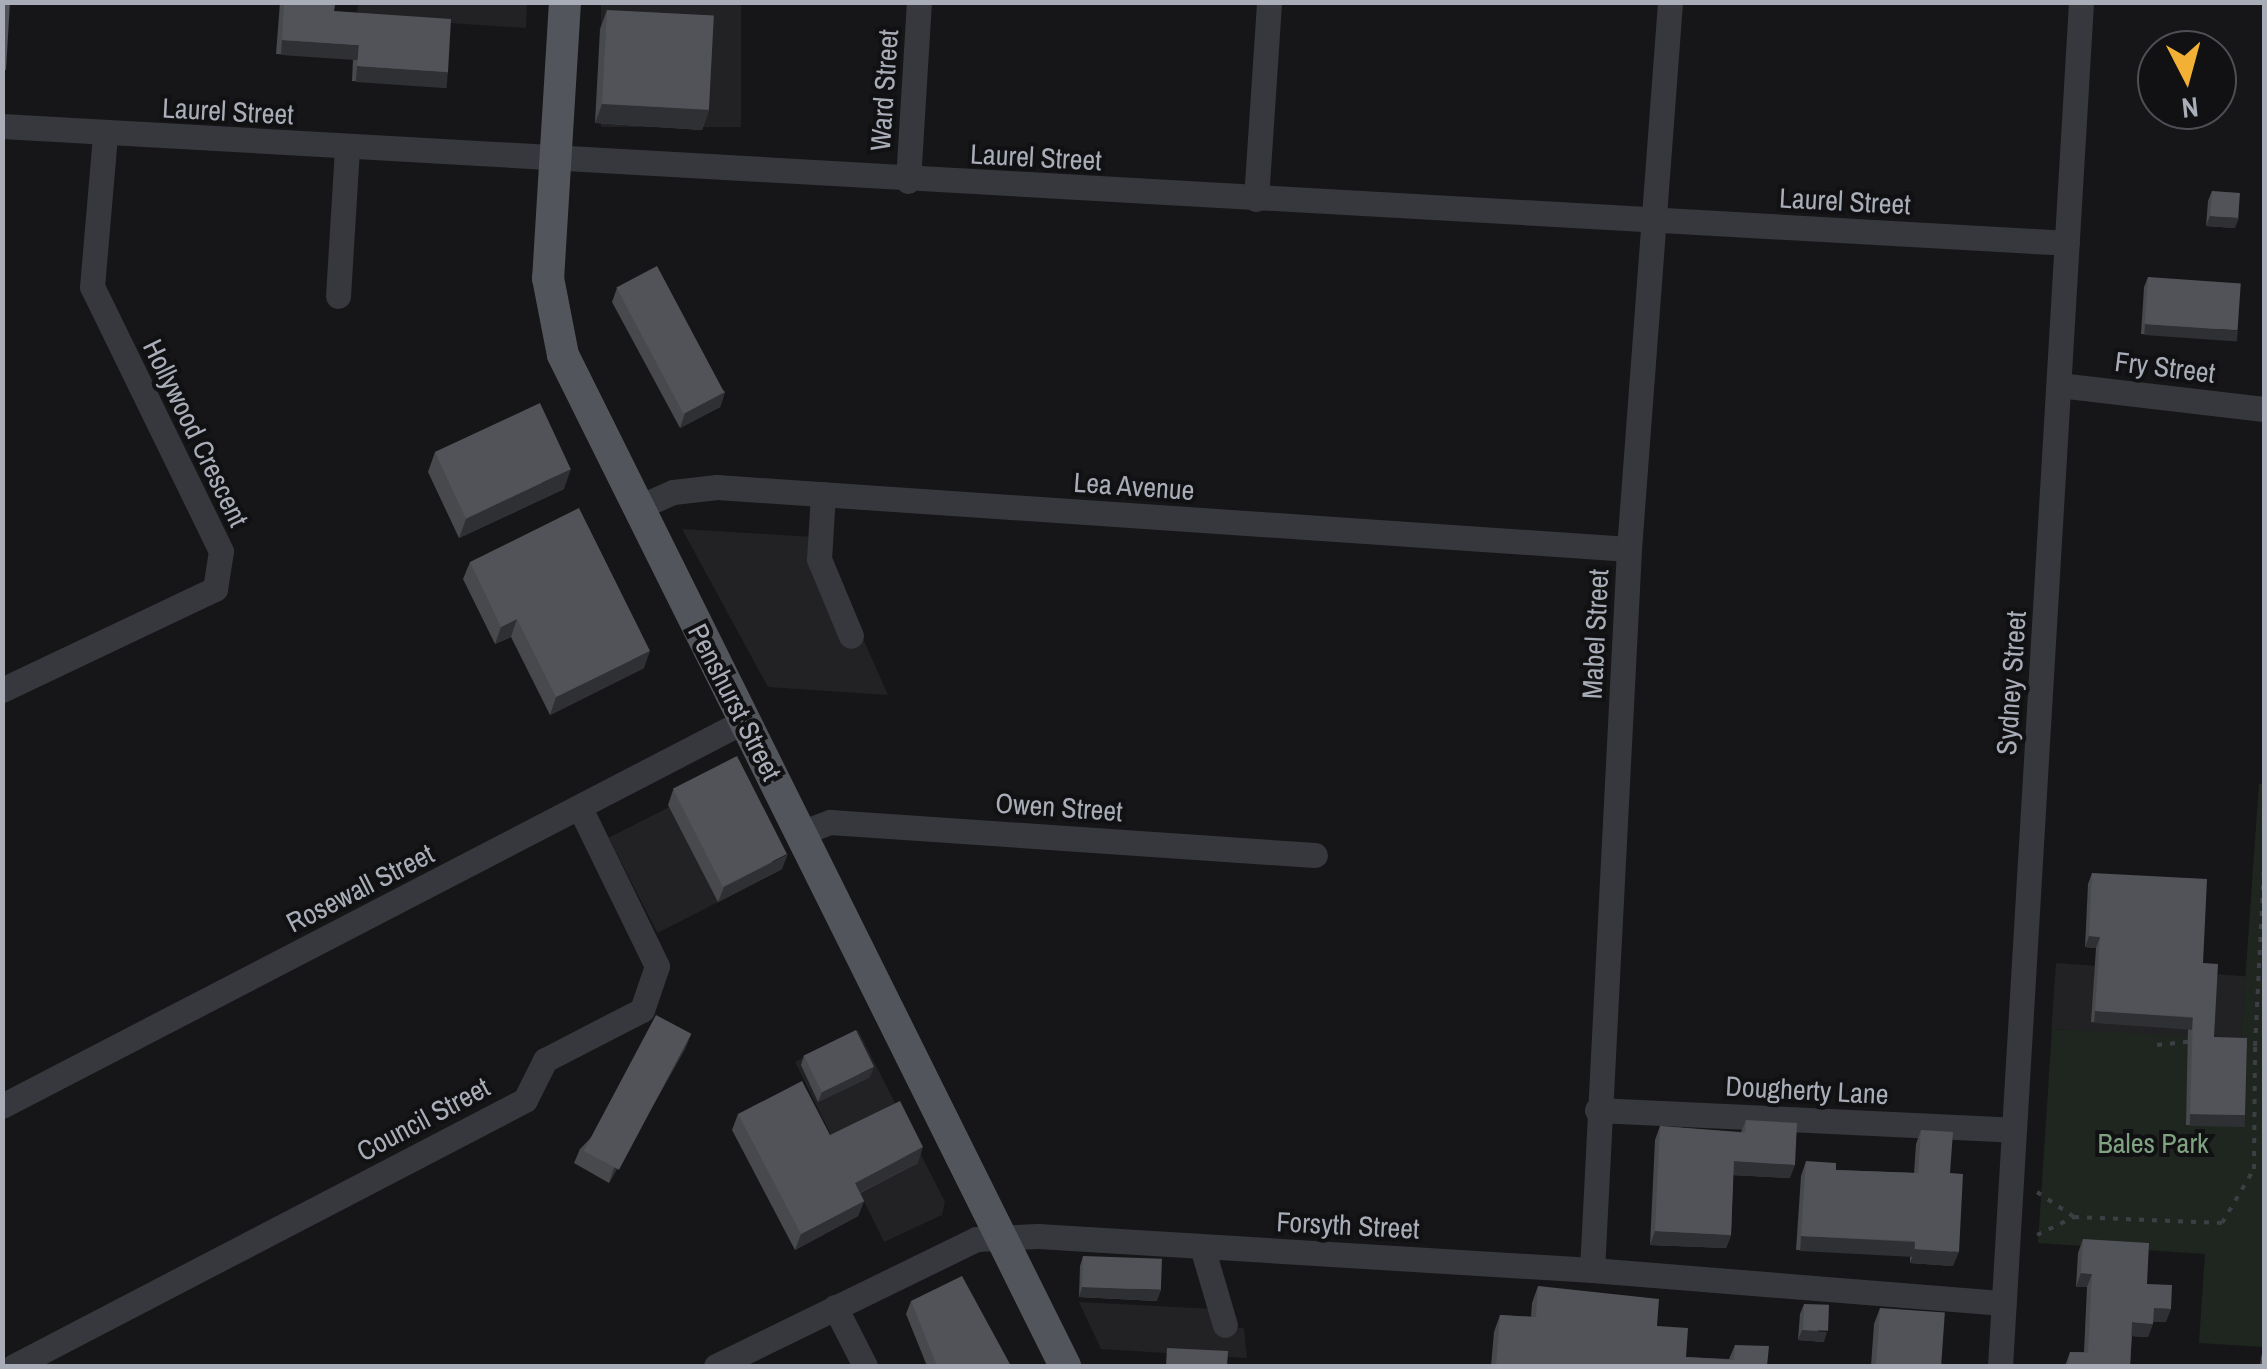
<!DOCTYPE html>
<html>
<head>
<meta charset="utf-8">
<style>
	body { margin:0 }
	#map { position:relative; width:2267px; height:1369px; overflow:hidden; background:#161618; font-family:"Archivo Narrow",sans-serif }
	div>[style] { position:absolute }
	.built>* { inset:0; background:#222225; transform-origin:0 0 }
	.green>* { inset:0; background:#1e261f }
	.path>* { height:4px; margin-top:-2px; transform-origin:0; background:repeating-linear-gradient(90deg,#3d3f44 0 5px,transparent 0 13px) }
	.minor>* { height:25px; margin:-12.5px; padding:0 12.5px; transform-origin:12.5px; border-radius:12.5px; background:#37383d }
	.major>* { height:32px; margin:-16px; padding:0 16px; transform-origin:16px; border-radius:16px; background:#53555c }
	.wall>* { inset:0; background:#47494d }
	.shaded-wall>* { inset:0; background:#2f3033; transform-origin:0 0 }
	.building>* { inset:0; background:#525359; transform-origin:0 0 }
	span { translate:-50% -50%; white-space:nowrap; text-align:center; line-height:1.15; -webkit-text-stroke:8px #111113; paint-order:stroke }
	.street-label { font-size:28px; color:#a8adb8 }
	.park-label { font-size:28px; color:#7fa381 }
	.frame { position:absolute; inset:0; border:5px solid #a8adb8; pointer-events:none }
	.north { position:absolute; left:2137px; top:30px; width:100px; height:100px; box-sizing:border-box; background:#111113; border:2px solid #4d4f55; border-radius:50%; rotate:174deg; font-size:28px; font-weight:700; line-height:40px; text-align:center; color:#a8adb8 }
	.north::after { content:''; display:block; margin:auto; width:35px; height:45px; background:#f2b134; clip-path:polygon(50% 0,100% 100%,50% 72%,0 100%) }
</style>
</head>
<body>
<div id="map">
	<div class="built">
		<div style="clip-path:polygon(358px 3px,527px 3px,526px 28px,357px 17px)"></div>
		<div style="left:601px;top:3px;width:140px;height:124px"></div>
		<div style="clip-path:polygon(682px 529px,830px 538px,827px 558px,888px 695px,768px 687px)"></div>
		<div style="left:730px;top:776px;width:107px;height:136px;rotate:63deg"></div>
		<div style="left:2056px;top:963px;width:190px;height:66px;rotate:4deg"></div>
		<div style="clip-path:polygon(858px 1030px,945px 1202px,942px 1215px,884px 1242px,795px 1062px)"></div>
		<div style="clip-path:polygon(1079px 1302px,1214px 1309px,1219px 1327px,1244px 1328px,1247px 1358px,1101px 1349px)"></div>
	</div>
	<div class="green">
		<div style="clip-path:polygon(2259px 784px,2264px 784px,2264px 1347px,2199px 1343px,2205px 1254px,2038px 1243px,2052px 1029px,2241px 1039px)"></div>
	</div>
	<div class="path">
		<div style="left:2157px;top:1045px;width:36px;rotate:-6deg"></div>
		<div style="left:2242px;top:1045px;width:13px;rotate:4deg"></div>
		<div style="left:2255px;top:1046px;width:177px;rotate:-87.1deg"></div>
		<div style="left:2037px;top:1192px;width:45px;rotate:34deg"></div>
		<div style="left:2037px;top:1235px;width:41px;rotate:-25.9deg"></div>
		<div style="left:2074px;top:1217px;width:148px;rotate:2.3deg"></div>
		<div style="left:2222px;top:1223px;width:63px;rotate:-59.3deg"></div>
		<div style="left:2254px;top:1169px;width:123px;rotate:-89.5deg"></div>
	</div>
	<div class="minor">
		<div style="left:2px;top:126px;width:2068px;rotate:3.24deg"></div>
		<div style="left:908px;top:181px;width:179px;rotate:-86.5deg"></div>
		<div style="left:1256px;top:199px;width:197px;rotate:-86.2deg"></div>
		<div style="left:338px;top:296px;width:148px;rotate:-86.5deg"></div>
		<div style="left:2059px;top:385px;width:206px;rotate:6.7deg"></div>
		<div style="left:823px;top:494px;width:65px;rotate:93.5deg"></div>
		<div style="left:819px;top:559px;width:83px;rotate:67.4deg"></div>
		<div style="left:637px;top:508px;width:39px;rotate:-24deg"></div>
		<div style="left:673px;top:492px;width:44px;rotate:-6.5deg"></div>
		<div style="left:717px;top:487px;width:914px;rotate:3.89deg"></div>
		<div style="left:2px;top:690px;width:236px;rotate:-25.4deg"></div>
		<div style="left:215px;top:589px;width:38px;rotate:-81deg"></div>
		<div style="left:221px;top:551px;width:294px;rotate:-116deg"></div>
		<div style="left:92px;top:287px;width:154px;rotate:-85.1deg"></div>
		<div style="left:801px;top:833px;width:31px;rotate:-21deg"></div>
		<div style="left:830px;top:822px;width:486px;rotate:3.9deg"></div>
		<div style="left:2px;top:1106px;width:836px;rotate:-27.42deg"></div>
		<div style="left:1597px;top:1110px;width:417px;rotate:2.7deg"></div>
		<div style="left:1202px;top:1247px;width:81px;rotate:73.6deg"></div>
		<div style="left:1592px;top:1270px;width:722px;rotate:-87.06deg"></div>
		<div style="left:1629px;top:549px;width:549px;rotate:-85.71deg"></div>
		<div style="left:835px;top:1307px;width:66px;rotate:63deg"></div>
		<div style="left:14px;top:1366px;width:576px;rotate:-27.5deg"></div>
		<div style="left:525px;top:1100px;width:45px;rotate:-63.4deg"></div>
		<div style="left:545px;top:1060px;width:109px;rotate:-27.3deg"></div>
		<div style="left:642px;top:1010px;width:46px;rotate:-71.2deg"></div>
		<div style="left:657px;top:966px;width:176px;rotate:-116deg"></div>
		<div style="left:716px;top:1366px;width:289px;rotate:-26deg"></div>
		<div style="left:976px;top:1239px;width:62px;rotate:-2.8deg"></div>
		<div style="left:1038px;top:1236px;width:555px;rotate:3.51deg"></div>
		<div style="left:1592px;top:1270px;width:413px;rotate:4.6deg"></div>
		<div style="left:2000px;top:1366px;width:1366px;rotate:-86.6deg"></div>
	</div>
	<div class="major">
		<div style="left:565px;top:2px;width:277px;rotate:93.5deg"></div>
		<div style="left:548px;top:278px;width:78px;rotate:79deg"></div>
		<div style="left:563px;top:355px;width:1129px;rotate:63.59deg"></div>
	</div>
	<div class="wall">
		<div style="clip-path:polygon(280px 2px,335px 2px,334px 11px,448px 72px,442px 87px,352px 81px,353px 59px,276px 54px)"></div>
		<div style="clip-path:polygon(607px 10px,709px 110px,702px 130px,595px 123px,600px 29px)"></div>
		<div style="clip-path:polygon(2212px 191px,2235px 228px,2206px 226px,2208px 201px)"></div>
		<div style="clip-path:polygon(2148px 277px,2234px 340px,2141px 334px,2144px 287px)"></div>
		<div style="clip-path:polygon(617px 288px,725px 392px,720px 407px,680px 428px,612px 302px)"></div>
		<div style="clip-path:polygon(435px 452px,564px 489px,459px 538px,428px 472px)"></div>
		<div style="clip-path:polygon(470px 562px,644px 668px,550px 715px,511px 637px,495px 644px,463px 579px)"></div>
		<div style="clip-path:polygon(673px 790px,782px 869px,718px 902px,668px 805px)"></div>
		<div style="clip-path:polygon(2092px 873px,2203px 963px,2214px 1037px,2245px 1115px,2241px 1126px,2186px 1125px,2188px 1028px,2091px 1022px,2096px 948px,2085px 947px,2088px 884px)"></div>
		<div style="clip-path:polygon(691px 1034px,685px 1049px,609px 1183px,574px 1163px,580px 1149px)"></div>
		<div style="clip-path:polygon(804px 1055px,870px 1077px,818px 1102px,801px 1065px)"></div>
		<div style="clip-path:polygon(738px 1114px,830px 1135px,918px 1163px,860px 1193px,864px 1201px,858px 1216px,795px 1250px,732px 1130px)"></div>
		<div style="clip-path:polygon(1746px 1120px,1790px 1178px,1733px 1175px,1731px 1235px,1726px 1248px,1650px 1245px,1655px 1140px,1660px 1126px,1741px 1132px)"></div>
		<div style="clip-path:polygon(1921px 1130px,1950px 1173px,1953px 1266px,1910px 1263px,1910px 1256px,1796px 1250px,1801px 1176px,1806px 1161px,1836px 1170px,1914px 1173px,1916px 1144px)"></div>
		<div style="clip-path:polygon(2083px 1239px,2147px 1284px,2166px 1322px,2153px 1322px,2148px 1337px,2132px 1336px,2130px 1366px,2139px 1366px,2065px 1366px,2070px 1352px,2084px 1352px,2087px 1287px,2076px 1287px,2078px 1253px)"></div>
		<div style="clip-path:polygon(1083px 1256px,1157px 1301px,1079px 1297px,1080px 1266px)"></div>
		<div style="clip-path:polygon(1538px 1286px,1657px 1326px,1686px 1357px,1729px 1359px,1735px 1345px,1767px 1366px,1491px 1366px,1494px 1332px,1500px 1315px,1531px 1317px,1532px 1303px)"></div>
		<div style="clip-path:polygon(911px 1301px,1011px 1366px,927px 1366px,906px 1314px)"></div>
		<div style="clip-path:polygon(1804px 1304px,1824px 1342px,1798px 1340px,1800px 1314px)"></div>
		<div style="clip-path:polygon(1880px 1308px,1941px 1366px,1871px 1366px,1874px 1324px)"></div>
		<div style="clip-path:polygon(2264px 1348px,2264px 1366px,2260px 1366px,2261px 1357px)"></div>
	</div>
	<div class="shaded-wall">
		<div style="left:282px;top:40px;width:77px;height:15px;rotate:4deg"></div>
		<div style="left:357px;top:66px;width:91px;height:16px;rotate:4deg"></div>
		<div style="clip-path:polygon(602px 104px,709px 110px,702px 130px,595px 123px)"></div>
		<div style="clip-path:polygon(2210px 216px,2239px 218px,2235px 228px,2206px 226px)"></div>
		<div style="left:2145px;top:324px;width:93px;height:11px;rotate:4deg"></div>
		<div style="clip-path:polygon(725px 392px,720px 407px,680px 428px,685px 413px)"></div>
		<div style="clip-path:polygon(571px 469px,564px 489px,459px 538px,466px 519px)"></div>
		<div style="clip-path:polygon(517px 619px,511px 637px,495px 644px,501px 627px)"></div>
		<div style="clip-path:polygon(650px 651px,644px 668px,550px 715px,556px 697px)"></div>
		<div style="clip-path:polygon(788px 854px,782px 869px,718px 902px,724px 887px)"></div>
		<div style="clip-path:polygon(2089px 936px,2100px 937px,2096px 948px,2085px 947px)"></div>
		<div style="left:2095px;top:1011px;width:98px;height:12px;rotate:4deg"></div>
		<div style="clip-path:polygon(691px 1034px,685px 1049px,609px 1183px,614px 1168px)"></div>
		<div style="clip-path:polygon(874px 1067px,870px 1077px,818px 1102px,822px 1092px)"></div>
		<div style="left:2190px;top:1114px;width:55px;height:12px;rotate:1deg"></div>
		<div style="clip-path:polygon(923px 1147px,918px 1163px,849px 1198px,855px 1183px)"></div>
		<div style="clip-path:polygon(1734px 1161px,1795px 1165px,1790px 1178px,1729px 1175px)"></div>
		<div style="clip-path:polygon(864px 1201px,858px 1216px,795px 1250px,801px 1234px)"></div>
		<div style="clip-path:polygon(1655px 1231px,1731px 1235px,1726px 1248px,1650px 1245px)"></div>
		<div style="left:1801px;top:1236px;width:114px;height:15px;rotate:3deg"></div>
		<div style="clip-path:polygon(1915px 1249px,1959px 1252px,1953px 1266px,1910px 1263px)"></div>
		<div style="clip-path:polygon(2081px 1273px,2092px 1274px,2087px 1287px,2076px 1287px)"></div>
		<div style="clip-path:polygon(1082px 1287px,1161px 1290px,1157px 1301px,1079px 1297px)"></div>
		<div style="clip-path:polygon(2154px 1308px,2171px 1309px,2166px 1322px,2149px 1322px)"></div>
		<div style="clip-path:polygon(2132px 1322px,2153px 1324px,2148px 1337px,2127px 1336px)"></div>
		<div style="clip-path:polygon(1802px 1330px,1827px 1332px,1824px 1342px,1798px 1340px)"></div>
	</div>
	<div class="building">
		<div style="clip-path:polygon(2px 2px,10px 2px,6px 70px,2px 70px)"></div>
		<div style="clip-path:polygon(284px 2px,335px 2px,334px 11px,451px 19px,448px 72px,357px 66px,359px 45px,282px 40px)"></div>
		<div style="left:607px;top:10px;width:107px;height:94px;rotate:3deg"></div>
		<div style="left:2212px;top:191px;width:28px;height:25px;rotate:4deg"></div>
		<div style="left:657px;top:266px;width:143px;height:46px;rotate:62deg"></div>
		<div style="left:2148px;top:277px;width:93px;height:47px;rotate:4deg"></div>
		<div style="left:540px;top:403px;width:73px;height:116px;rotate:65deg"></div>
		<div style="clip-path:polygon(579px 508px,650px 651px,556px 697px,517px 619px,501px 627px,470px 562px)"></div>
		<div style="left:737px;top:756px;width:110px;height:72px;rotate:63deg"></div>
		<div style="clip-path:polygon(2092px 873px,2207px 879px,2203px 963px,2218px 964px,2214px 1037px,2247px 1038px,2245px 1115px,2190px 1114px,2193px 1017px,2095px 1011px,2100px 937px,2089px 936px)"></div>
		<div style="left:656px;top:1015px;width:40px;height:154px;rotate:28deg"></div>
		<div style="left:856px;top:1030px;width:41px;height:58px;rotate:64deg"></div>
		<div style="clip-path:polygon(802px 1081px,830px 1135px,900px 1101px,923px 1147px,855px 1183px,864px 1201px,801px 1234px,738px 1114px)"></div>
		<div style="clip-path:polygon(1746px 1120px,1797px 1123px,1795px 1165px,1734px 1161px,1731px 1235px,1655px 1231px,1660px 1126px,1745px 1133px)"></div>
		<div style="clip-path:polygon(1921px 1130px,1953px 1132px,1950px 1173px,1963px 1174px,1959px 1252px,1915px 1249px,1915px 1241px,1801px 1236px,1806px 1161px,1836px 1163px,1836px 1170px,1918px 1173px)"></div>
		<div style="clip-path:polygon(2083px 1239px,2149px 1243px,2147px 1284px,2172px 1285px,2171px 1309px,2154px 1308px,2153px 1324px,2132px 1322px,2130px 1366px,2139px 1366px,2068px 1366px,2070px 1352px,2088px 1353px,2092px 1274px,2081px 1273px)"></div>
		<div style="left:1083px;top:1256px;width:79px;height:31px;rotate:2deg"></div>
		<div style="clip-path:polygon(962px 1276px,1011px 1366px,937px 1366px,911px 1301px)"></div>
		<div style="clip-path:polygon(1538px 1286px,1659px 1299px,1657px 1326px,1688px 1328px,1686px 1357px,1734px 1360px,1735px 1345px,1769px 1346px,1767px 1366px,1496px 1366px,1500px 1315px,1536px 1317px)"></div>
		<div style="left:1804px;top:1304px;width:25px;height:26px;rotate:2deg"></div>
		<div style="left:1880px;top:1308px;width:65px;height:58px;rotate:4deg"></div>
		<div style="clip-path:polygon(1167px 1348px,1228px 1351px,1227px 1366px,1166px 1366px)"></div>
	</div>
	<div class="street-label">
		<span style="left:884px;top:90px;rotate:-86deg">Ward Street</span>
		<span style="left:228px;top:111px;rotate:3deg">Laurel Street</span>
		<span style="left:1036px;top:157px;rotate:3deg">Laurel Street</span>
		<span style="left:1845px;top:201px;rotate:3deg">Laurel Street</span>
		<span style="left:2165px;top:367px;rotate:7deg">Fry Street</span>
		<span style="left:196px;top:433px;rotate:64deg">Hollywood Crescent</span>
		<span style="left:1134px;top:486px;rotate:4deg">Lea Avenue</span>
		<span style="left:1595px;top:634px;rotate:-87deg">Mabel Street</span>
		<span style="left:2011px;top:683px;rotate:-86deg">Sydney Street</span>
		<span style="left:735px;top:702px;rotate:63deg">Penshurst Street</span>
		<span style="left:1059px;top:807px;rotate:4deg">Owen Street</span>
		<span style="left:360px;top:888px;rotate:-27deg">Rosewall Street</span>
		<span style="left:1807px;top:1090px;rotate:3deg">Dougherty Lane</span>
		<span style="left:423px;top:1119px;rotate:-28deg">Council Street</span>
		<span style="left:1348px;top:1225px;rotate:3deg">Forsyth Street</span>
	</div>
	<div class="park-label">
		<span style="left:2153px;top:1143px">Bales Park</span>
	</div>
	<div class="frame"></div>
	<div class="north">N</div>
</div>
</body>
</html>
